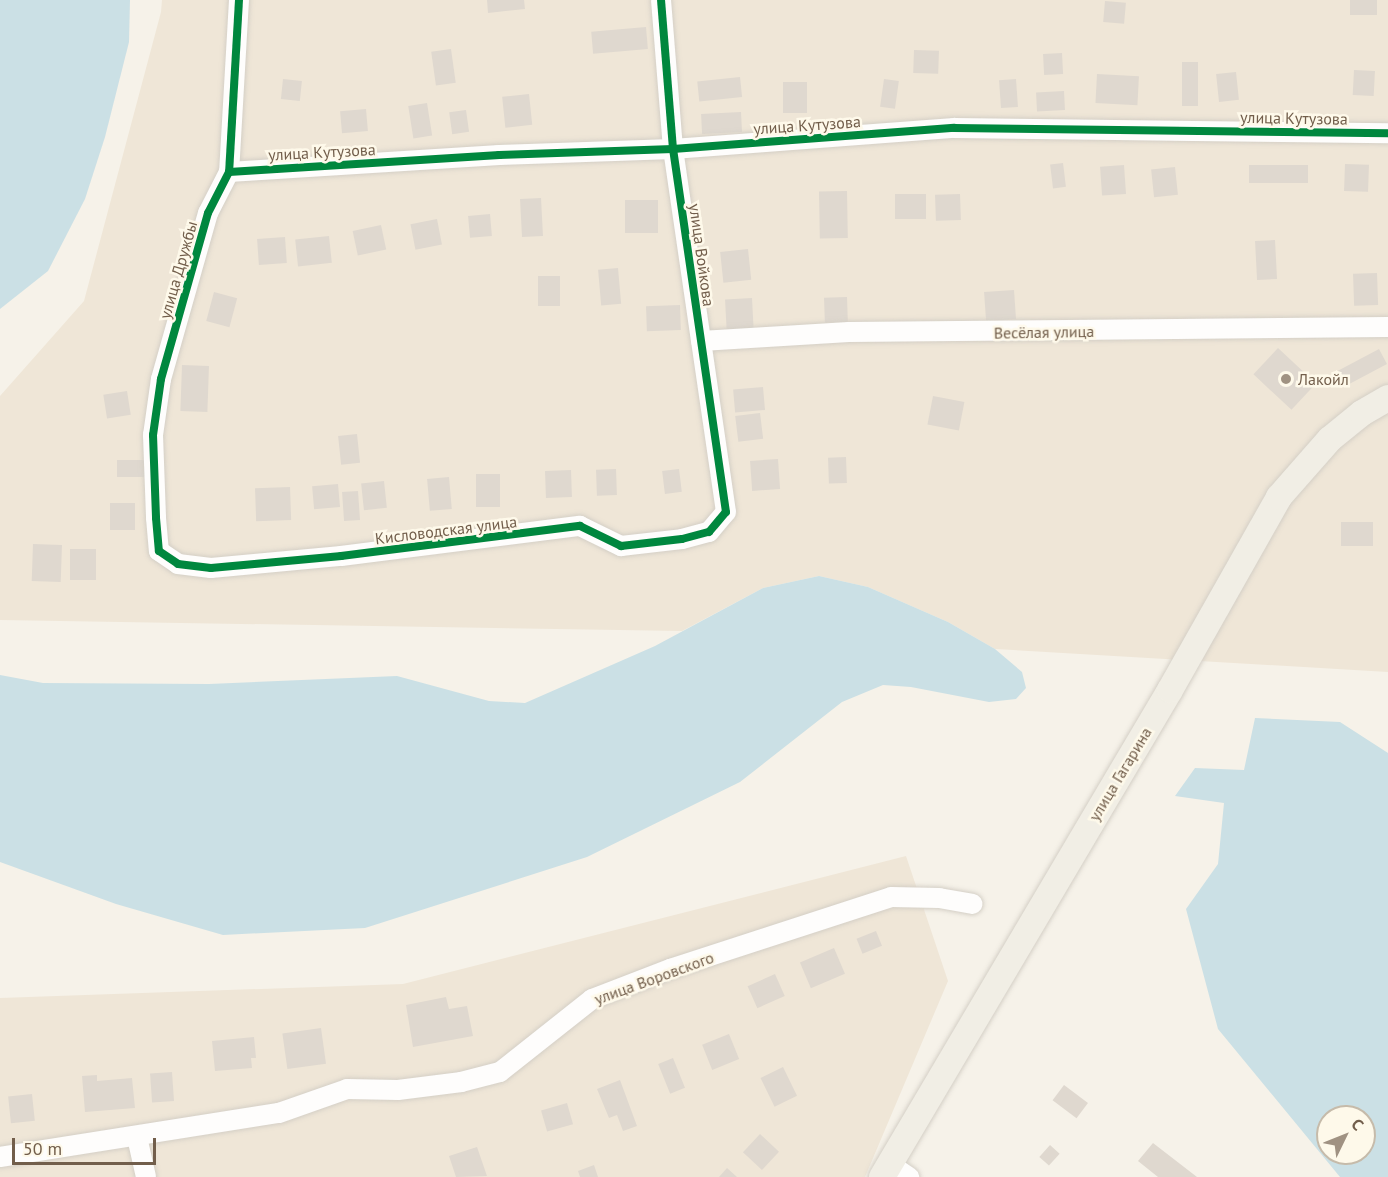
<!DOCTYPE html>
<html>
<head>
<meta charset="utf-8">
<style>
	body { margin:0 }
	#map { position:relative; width:1388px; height:1177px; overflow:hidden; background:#f6f2e9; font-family:"PT Sans",sans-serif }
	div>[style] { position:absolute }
	.residential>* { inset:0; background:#efe6d7 }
	.water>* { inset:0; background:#cbe0e5 }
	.building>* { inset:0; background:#dfd8cf; transform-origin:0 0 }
	.roads { filter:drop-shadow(0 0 2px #d4cfc6) drop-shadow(0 0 2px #d4cfc6) }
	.minor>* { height:20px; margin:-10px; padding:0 10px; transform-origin:10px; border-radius:10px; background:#fefdfc }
	.major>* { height:26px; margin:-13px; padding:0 13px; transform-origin:13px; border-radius:13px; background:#f1eee5 }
	.cycleway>* { height:8px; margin:-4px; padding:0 4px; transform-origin:4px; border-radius:4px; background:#00873e }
	.dots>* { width:16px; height:16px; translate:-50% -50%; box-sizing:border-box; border:3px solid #fef9ea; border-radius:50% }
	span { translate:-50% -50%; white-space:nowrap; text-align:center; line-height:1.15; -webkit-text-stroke:5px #fef9ea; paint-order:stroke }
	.street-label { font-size:16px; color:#725e4b }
	.poi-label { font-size:16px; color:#725e4b }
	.left { translate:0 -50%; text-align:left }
	.north { position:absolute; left:1316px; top:1105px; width:60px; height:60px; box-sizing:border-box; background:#fef9ea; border:2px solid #c6bbaa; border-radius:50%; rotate:47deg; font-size:16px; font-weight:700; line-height:24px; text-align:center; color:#725e4b }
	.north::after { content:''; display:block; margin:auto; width:21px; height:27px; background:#a09282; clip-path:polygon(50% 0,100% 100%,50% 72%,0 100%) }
	.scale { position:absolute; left:12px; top:1138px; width:144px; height:27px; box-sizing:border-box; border:3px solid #725e4b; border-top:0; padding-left:8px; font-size:18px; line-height:21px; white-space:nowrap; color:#725e4b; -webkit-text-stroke:4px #fef9ea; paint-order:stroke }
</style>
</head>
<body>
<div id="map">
	<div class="residential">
		<div style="clip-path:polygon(162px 0,1388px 0,1388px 672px,995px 649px,948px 622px,868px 587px,819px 576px,763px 588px,682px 631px,0 620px,0 396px,84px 301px,161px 12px)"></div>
		<div style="clip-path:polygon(906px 856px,948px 981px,865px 1177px,0 1177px,0 998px,403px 984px)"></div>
	</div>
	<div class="water">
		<div style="clip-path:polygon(0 0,130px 0,129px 42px,105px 137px,85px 199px,48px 271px,0 309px)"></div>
		<div style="clip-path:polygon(819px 576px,868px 587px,948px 622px,995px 649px,1022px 672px,1026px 688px,1016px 699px,989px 702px,911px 687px,883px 685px,842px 702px,740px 782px,587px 857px,365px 928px,223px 935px,116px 904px,0 862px,0 675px,43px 683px,209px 684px,397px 676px,489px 701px,525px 703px,655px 646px,763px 588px)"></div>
		<div style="clip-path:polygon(evenodd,1255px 718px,1340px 722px,1388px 753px,1388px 1177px,1340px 1177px,1218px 1029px,1186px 909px,1218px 864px,1224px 803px,1175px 796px,1195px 768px,1244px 770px,1255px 718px,1328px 1117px,1364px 1117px,1364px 1153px,1328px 1153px,1328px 1117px)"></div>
	</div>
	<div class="building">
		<div style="clip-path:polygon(487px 0,524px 0,525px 9px,488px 13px)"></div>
		<div style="left:1350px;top:0;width:27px;height:15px"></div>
		<div style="left:1105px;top:1px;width:21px;height:21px;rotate:5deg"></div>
		<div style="left:646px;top:27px;width:22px;height:55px;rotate:85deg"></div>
		<div style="left:451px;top:49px;width:34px;height:20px;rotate:82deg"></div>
		<div style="left:914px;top:50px;width:25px;height:23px;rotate:2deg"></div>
		<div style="left:1062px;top:53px;width:21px;height:19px;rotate:87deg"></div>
		<div style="left:1182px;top:62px;width:16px;height:44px"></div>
		<div style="left:1354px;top:70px;width:21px;height:25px;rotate:3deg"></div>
		<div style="left:1236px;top:72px;width:28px;height:20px;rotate:84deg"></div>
		<div style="left:1097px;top:74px;width:42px;height:29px;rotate:3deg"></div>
		<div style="left:740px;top:77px;width:20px;height:43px;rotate:84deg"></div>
		<div style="left:283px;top:79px;width:19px;height:20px;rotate:6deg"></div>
		<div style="left:884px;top:79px;width:15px;height:28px;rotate:8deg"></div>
		<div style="left:1016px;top:79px;width:28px;height:17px;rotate:86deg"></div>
		<div style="left:783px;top:82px;width:24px;height:31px"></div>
		<div style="left:1064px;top:91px;width:19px;height:28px;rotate:87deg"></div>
		<div style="left:529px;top:94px;width:31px;height:27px;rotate:84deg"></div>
		<div style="left:427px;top:103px;width:33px;height:19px;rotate:81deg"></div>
		<div style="left:366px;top:109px;width:22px;height:26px;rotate:85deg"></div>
		<div style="left:466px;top:110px;width:22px;height:17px;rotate:82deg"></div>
		<div style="left:741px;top:112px;width:20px;height:40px;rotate:87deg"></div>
		<div style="left:1063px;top:163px;width:24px;height:13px;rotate:83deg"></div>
		<div style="left:1345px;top:164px;width:24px;height:27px;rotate:2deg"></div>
		<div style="left:1124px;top:165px;width:29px;height:24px;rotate:86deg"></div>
		<div style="left:1308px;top:165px;width:18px;height:59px;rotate:90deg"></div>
		<div style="left:1175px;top:167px;width:28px;height:24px;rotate:84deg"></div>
		<div style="left:847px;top:191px;width:47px;height:28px;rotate:89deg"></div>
		<div style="left:895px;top:194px;width:31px;height:25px"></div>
		<div style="left:960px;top:194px;width:26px;height:25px;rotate:88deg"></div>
		<div style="left:541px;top:198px;width:38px;height:21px;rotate:87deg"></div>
		<div style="left:625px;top:200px;width:33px;height:33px"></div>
		<div style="left:490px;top:214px;width:22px;height:22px;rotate:85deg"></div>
		<div style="left:437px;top:219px;width:26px;height:27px;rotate:79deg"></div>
		<div style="left:381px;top:225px;width:25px;height:29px;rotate:78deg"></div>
		<div style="left:329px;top:236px;width:27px;height:34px;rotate:84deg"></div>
		<div style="left:285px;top:237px;width:26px;height:28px;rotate:86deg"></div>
		<div style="left:1275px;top:240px;width:39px;height:20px;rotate:87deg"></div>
		<div style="left:748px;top:249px;width:31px;height:28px;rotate:84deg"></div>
		<div style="left:618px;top:268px;width:36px;height:20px;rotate:85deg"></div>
		<div style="left:1377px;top:273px;width:32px;height:24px;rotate:88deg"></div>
		<div style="left:560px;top:276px;width:30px;height:22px;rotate:90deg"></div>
		<div style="left:1014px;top:290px;width:29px;height:30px;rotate:86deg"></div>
		<div style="left:214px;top:292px;width:24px;height:30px;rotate:15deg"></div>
		<div style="left:847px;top:297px;width:25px;height:23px;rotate:88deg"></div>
		<div style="left:752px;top:298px;width:33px;height:27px;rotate:87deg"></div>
		<div style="left:680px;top:305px;width:25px;height:34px;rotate:88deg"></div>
		<div style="left:1278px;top:348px;width:52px;height:36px;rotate:43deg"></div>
		<div style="left:1379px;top:349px;width:17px;height:47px;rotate:62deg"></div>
		<div style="left:182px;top:365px;width:27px;height:46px;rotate:2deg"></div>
		<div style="left:763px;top:387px;width:23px;height:30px;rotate:85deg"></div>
		<div style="left:127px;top:391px;width:24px;height:24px;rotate:81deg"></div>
		<div style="left:933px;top:396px;width:32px;height:29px;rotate:11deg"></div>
		<div style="left:760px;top:413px;width:26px;height:25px;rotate:83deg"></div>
		<div style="left:357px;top:434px;width:29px;height:19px;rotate:84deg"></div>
		<div style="left:846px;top:457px;width:26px;height:18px;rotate:88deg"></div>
		<div style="left:778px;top:459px;width:30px;height:28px;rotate:86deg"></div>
		<div style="left:117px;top:460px;width:29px;height:17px"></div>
		<div style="left:616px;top:469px;width:26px;height:20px;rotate:88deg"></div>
		<div style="left:679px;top:469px;width:23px;height:17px;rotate:83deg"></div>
		<div style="left:571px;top:470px;width:27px;height:26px;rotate:88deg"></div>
		<div style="left:476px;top:474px;width:24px;height:33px"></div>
		<div style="left:449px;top:477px;width:32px;height:22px;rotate:85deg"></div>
		<div style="left:384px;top:481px;width:27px;height:23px;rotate:84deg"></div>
		<div style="left:338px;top:484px;width:23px;height:26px;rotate:85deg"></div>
		<div style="left:290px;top:487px;width:33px;height:35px;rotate:88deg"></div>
		<div style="left:358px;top:491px;width:29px;height:16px;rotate:86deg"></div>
		<div style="left:110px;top:503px;width:25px;height:27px"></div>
		<div style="left:1341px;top:522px;width:32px;height:24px"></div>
		<div style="left:33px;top:544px;width:29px;height:37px;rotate:2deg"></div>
		<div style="left:70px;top:549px;width:26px;height:31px"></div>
		<div style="left:876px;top:931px;width:16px;height:21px;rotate:68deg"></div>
		<div style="left:834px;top:948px;width:28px;height:37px;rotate:67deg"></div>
		<div style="left:775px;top:974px;width:24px;height:30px;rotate:66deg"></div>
		<div style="clip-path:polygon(446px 997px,449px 1009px,467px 1006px,473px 1036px,413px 1047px,406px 1005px)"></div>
		<div style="left:321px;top:1028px;width:36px;height:39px;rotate:82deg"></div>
		<div style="left:729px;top:1034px;width:27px;height:29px;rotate:68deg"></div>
		<div style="clip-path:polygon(254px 1037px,256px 1058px,251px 1058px,252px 1068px,215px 1071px,212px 1041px)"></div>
		<div style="left:673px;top:1058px;width:32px;height:16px;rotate:68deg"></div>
		<div style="left:783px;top:1067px;width:32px;height:25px;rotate:64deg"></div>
		<div style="left:172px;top:1072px;width:29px;height:22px;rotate:86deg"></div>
		<div style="clip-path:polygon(97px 1075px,97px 1081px,132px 1078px,135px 1108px,85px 1112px,82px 1076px)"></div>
		<div style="clip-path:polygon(620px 1080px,637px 1126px,623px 1131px,617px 1115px,609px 1118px,597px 1089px)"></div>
		<div style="left:1064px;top:1085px;width:30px;height:19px;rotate:37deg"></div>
		<div style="left:32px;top:1094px;width:27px;height:24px;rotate:84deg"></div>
		<div style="left:567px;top:1103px;width:22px;height:27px;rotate:74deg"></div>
		<div style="left:760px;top:1134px;width:26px;height:25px;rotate:43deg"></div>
		<div style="clip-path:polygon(1153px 1143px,1197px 1177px,1158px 1177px,1138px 1161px)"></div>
		<div style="left:1050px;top:1145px;width:13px;height:16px;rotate:42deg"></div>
		<div style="clip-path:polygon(477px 1147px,487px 1176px,456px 1177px,449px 1156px)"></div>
		<div style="clip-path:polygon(594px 1165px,598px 1177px,580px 1177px,578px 1171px)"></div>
		<div style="clip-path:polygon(727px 1168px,737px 1177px,719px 1177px)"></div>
	</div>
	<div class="roads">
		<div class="minor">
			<div style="left:239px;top:0;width:172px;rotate:93.3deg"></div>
			<div style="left:229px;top:172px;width:46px;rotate:117.1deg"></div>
			<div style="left:208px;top:213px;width:173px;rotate:105.8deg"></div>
			<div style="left:161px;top:379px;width:57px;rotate:98.1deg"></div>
			<div style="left:153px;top:435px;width:83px;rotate:87.9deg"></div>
			<div style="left:156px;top:518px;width:33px;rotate:85deg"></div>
			<div style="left:159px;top:551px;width:23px;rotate:34deg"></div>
			<div style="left:178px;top:564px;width:33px;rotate:7deg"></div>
			<div style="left:211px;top:568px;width:131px;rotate:-5.3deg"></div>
			<div style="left:341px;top:556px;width:241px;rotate:-7.2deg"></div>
			<div style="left:580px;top:526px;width:46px;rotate:26deg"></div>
			<div style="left:621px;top:546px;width:61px;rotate:-6.5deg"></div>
			<div style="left:682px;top:539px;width:28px;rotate:-15deg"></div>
			<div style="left:709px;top:532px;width:26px;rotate:-50deg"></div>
			<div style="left:726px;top:512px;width:367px;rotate:-98.3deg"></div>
			<div style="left:673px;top:149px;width:149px;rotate:-94.6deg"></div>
			<div style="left:229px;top:172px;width:271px;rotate:-3.6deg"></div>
			<div style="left:499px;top:155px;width:174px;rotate:-2deg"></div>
			<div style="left:673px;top:149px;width:282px;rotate:-4.3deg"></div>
			<div style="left:954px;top:128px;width:434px;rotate:0.7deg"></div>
			<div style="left:701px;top:341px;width:148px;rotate:-3.5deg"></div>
			<div style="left:849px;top:332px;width:539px;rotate:-0.53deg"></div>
			<div style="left:137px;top:1137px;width:41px;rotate:77.3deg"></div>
			<div style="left:0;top:1157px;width:282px;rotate:-9deg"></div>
			<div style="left:279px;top:1113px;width:72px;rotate:-19.4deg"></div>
			<div style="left:347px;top:1089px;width:51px;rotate:1.1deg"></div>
			<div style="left:398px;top:1090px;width:64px;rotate:-7.2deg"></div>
			<div style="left:461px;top:1082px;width:40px;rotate:-14.4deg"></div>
			<div style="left:500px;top:1072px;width:117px;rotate:-38.4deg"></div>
			<div style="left:592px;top:999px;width:84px;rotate:-21deg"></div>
			<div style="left:670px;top:969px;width:232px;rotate:-18deg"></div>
			<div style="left:891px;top:897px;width:48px;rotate:1.2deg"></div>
			<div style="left:939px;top:898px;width:34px;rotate:10deg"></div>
			<div style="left:891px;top:1165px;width:22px;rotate:34deg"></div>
		</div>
		<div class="major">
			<div style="left:882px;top:1177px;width:566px;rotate:-59.4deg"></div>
			<div style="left:1170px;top:690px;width:222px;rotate:-60.5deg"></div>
			<div style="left:1279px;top:497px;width:77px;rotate:-48.7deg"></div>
			<div style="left:1330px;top:439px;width:41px;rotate:-39.1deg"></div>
			<div style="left:1362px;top:413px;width:30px;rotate:-30deg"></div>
		</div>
	</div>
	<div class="cycleway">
		<div style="left:239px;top:0;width:172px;rotate:93.3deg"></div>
		<div style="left:229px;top:172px;width:46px;rotate:117.1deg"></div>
		<div style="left:208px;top:213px;width:173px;rotate:105.8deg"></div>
		<div style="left:161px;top:379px;width:57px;rotate:98.1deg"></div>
		<div style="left:153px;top:435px;width:83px;rotate:87.9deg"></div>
		<div style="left:156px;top:518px;width:33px;rotate:85deg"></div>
		<div style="left:159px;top:551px;width:23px;rotate:34deg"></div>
		<div style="left:178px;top:564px;width:33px;rotate:7deg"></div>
		<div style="left:211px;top:568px;width:131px;rotate:-5.3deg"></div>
		<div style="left:341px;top:556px;width:241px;rotate:-7.2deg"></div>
		<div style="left:580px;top:526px;width:46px;rotate:26deg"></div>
		<div style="left:621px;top:546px;width:61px;rotate:-6.5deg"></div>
		<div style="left:682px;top:539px;width:28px;rotate:-15deg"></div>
		<div style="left:709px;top:532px;width:26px;rotate:-50deg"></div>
		<div style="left:726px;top:512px;width:367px;rotate:-98.3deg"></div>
		<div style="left:673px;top:149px;width:149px;rotate:-94.6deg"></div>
		<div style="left:229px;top:172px;width:271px;rotate:-3.6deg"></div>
		<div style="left:499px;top:155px;width:174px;rotate:-2deg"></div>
		<div style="left:673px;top:149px;width:282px;rotate:-4.3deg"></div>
		<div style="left:954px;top:128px;width:434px;rotate:0.7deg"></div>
	</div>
	<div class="dots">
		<div style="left:1286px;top:379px;background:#a09282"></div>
	</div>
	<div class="street-label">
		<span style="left:1294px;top:118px;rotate:1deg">улица Кутузова</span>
		<span style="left:807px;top:125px;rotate:-4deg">улица Кутузова</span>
		<span style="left:322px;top:152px;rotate:-3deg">улица Кутузова</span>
		<span style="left:702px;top:255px;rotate:82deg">улица Войкова</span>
		<span style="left:178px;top:270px;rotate:-74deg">улица Дружбы</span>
		<span style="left:1044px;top:332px;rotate:-1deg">Весёлая улица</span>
		<span style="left:446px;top:530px;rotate:-7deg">Кисловодская улица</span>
		<span style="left:1120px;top:774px;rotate:-59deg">улица Гагарина</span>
		<span style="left:654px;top:978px;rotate:-20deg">улица Воровского</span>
	</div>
	<div class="poi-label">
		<span class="left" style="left:1298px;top:379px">Лакойл</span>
	</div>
	<div class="north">С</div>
	<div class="scale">50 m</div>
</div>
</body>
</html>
